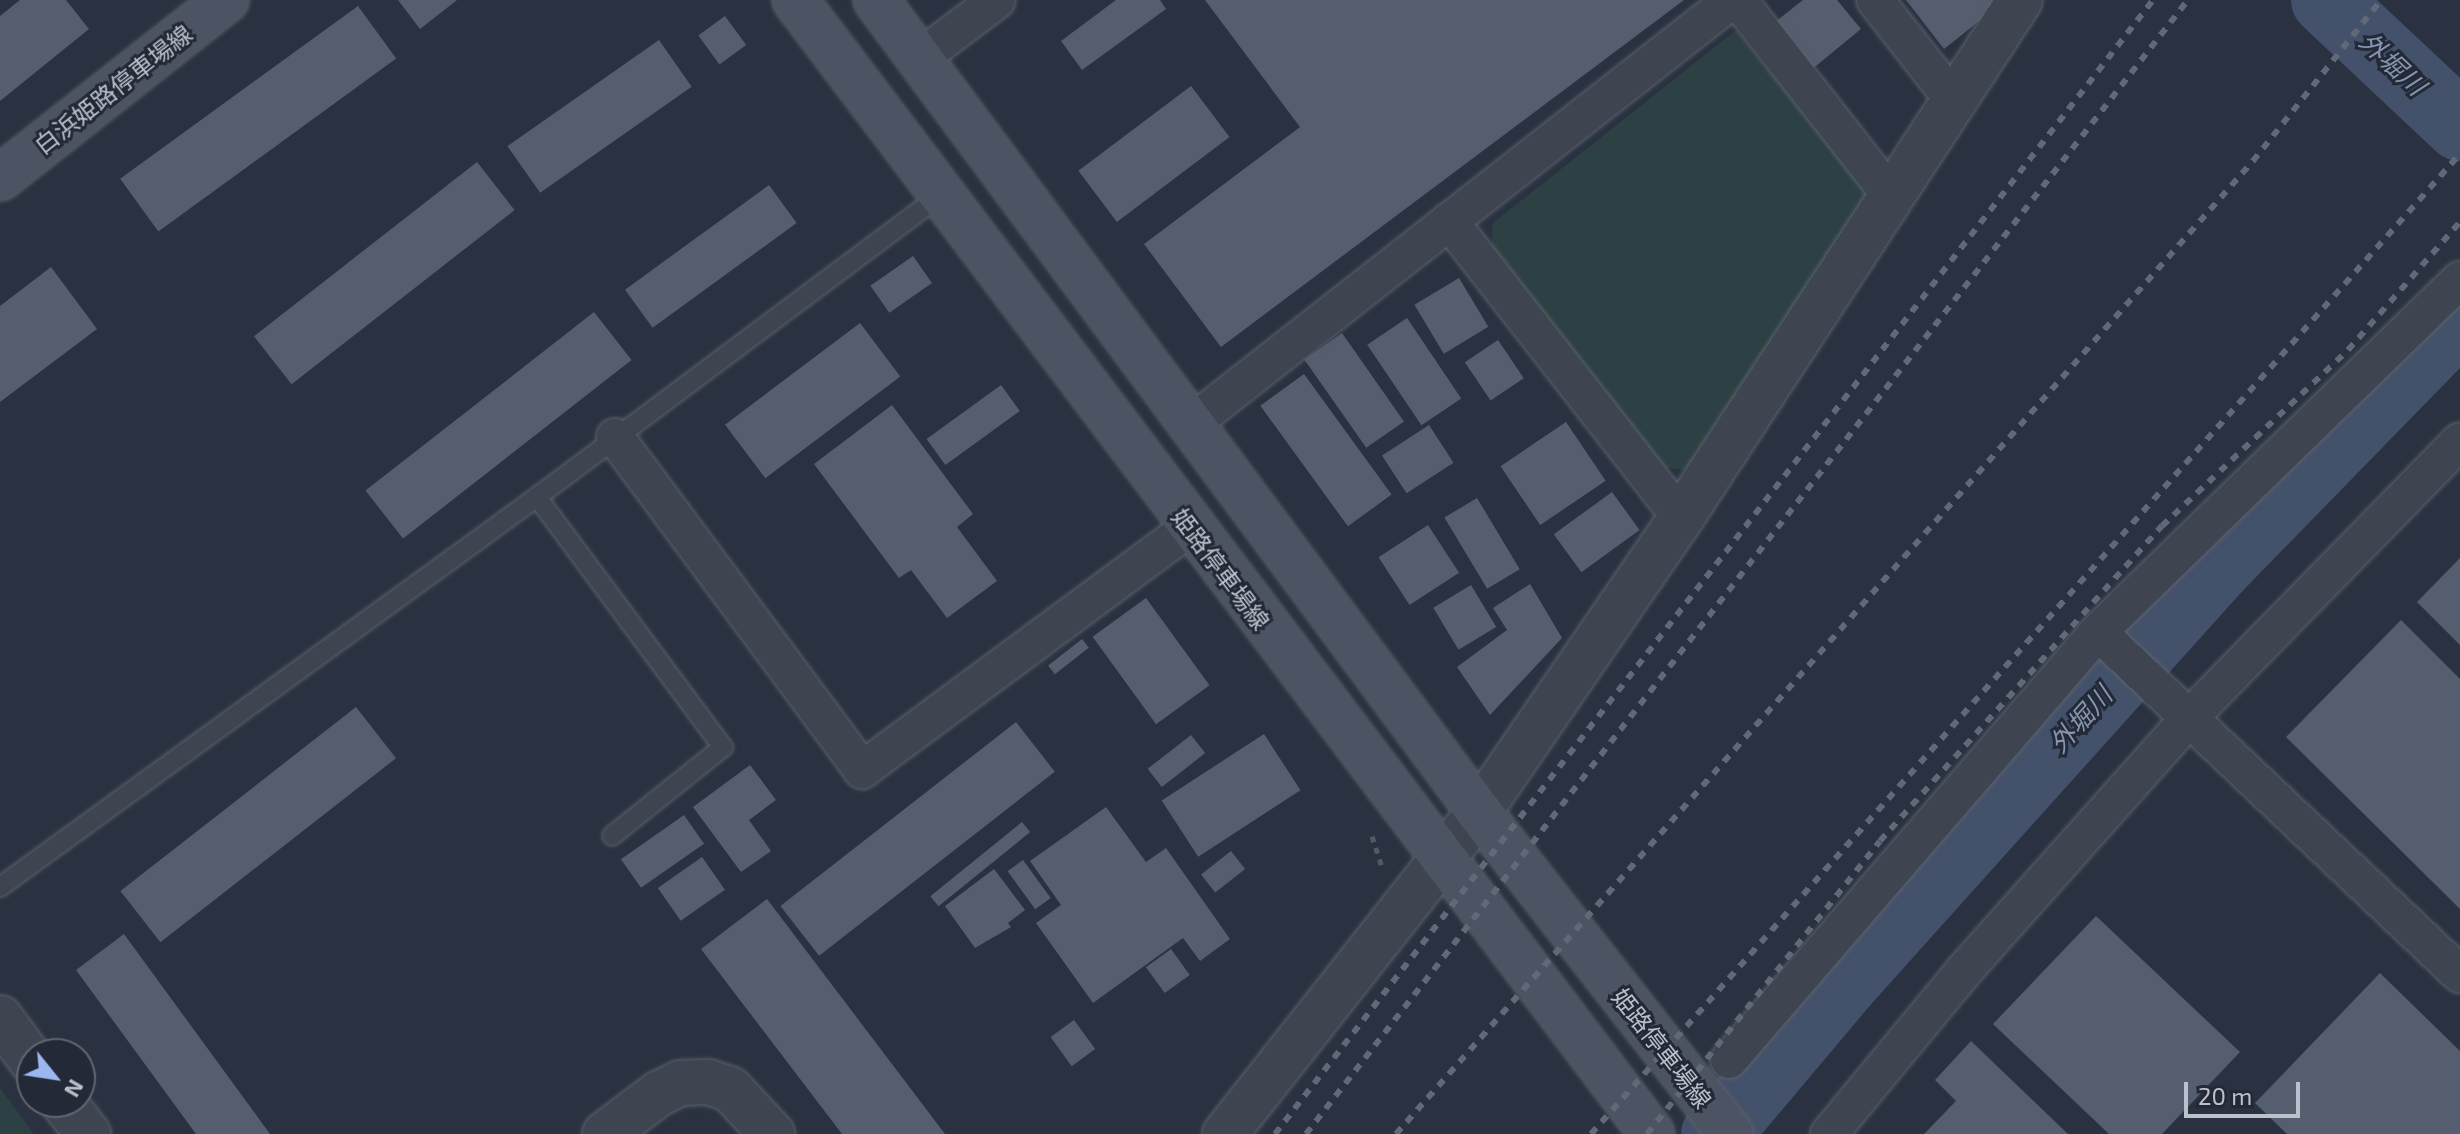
<!DOCTYPE html>
<html>
<head>
<meta charset="utf-8">
<style>
	body { margin:0 }
	#map { position:relative; width:2460px; height:1134px; overflow:hidden; background:#2a3241; font-family:"Exo 2","Noto Sans JP",sans-serif }
	div>[style] { position:absolute }
	.green>* { inset:0; background:#2d4043 }
	.river>* { height:70px; margin:-35px; padding:0 35px; transform-origin:35px; border-radius:35px; background:#43516a }
	.building>* { inset:0; background:#555e6e; transform-origin:0 0 }
	.path>* { height:5px; margin-top:-2.5px; transform-origin:0; background:repeating-linear-gradient(90deg,#4c5d61 0 6px,transparent 0 12px) }
	.roads { filter:drop-shadow(0 0 2px #59606c) drop-shadow(0 0 2px #59606c) }
	.service>* { height:18px; margin:-9px; padding:0 9px; transform-origin:9px; border-radius:9px; background:#3e4551 }
	.minor>* { height:36px; margin:-18px; padding:0 18px; transform-origin:18px; border-radius:18px; background:#3e4551 }
	.tertiary>* { height:44px; margin:-22px; padding:0 22px; transform-origin:22px; border-radius:22px; background:#3e4551 }
	.secondary>* { height:44px; margin:-22px; padding:0 22px; transform-origin:22px; border-radius:22px; background:#4c5464 }
	.rail>* { height:6px; margin-top:-3px; transform-origin:0; background:repeating-linear-gradient(90deg,#616878 0 8px,transparent 0 16px) }
	span { translate:-50% -50%; white-space:nowrap; text-align:center; line-height:1.15; -webkit-text-stroke:6px #232937; paint-order:stroke }
	.street-label { font-size:24px; color:#bbc0cb }
	.water-label { font-size:26px; color:#8695af; font-style:italic }
	.north { position:absolute; left:16px; top:1038px; width:80px; height:80px; box-sizing:border-box; background:#232937; border:2px solid #606572; border-radius:50%; rotate:120deg; font-size:22px; font-weight:700; line-height:32px; text-align:center; color:#bbc0cb }
	.north::after { content:''; display:block; margin:auto; width:28px; height:36px; background:#9cb6f0; clip-path:polygon(50% 0,100% 100%,50% 72%,0 100%) }
	.scale { position:absolute; left:2184px; top:1082px; width:116px; height:36px; box-sizing:border-box; border:4px solid #bbc0cb; border-top:0; padding-left:10px; font-size:24px; line-height:28px; white-space:nowrap; color:#bbc0cb; -webkit-text-stroke:6px #232937; paint-order:stroke }
</style>
</head>
<body>
<div id="map">
	<div class="green">
		<div style="clip-path:polygon(1736px 30px,1867px 190px,1865px 206px,1689px 471px,1663px 467px,1491px 248px,1493px 223px)"></div>
		<div style="clip-path:polygon(0 1088px,34px 1134px,0 1134px)"></div>
	</div>
	<div class="river">
		<div style="left:2326px;top:0;width:184px;rotate:43.2deg"></div>
		<div style="left:1716px;top:1134px;width:197px;rotate:-49.9deg"></div>
		<div style="left:1843px;top:983px;width:558px;rotate:-48.05deg"></div>
		<div style="left:2216px;top:568px;width:349px;rotate:-45.7deg"></div>
	</div>
	<div class="building">
		<div style="clip-path:polygon(20px 0,66px 0,89px 29px,0 101px,0 16px)"></div>
		<div style="clip-path:polygon(398px 0,457px 0,420px 29px)"></div>
		<div style="clip-path:polygon(1116px 0,1160px 0,1166px 9px,1082px 70px,1061px 41px)"></div>
		<div style="clip-path:polygon(1205px 0,1684px 0,1221px 347px,1144px 244px,1300px 127px)"></div>
		<div style="clip-path:polygon(1803px 0,1837px 0,1861px 29px,1811px 70px,1774px 23px)"></div>
		<div style="clip-path:polygon(1906px 0,1996px 0,1988px 14px,1944px 49px)"></div>
		<div style="left:358px;top:6px;width:65px;height:294px;rotate:54deg"></div>
		<div style="left:725px;top:16px;width:36px;height:33px;rotate:54deg"></div>
		<div style="left:659px;top:40px;width:57px;height:185px;rotate:55deg"></div>
		<div style="left:1191px;top:86px;width:64px;height:141px;rotate:53deg"></div>
		<div style="left:477px;top:162px;width:61px;height:283px;rotate:52deg"></div>
		<div style="left:769px;top:185px;width:47px;height:178px;rotate:54deg"></div>
		<div style="left:913px;top:256px;width:33px;height:52px;rotate:55deg"></div>
		<div style="clip-path:polygon(51px 267px,97px 329px,0 402px,0 306px)"></div>
		<div style="left:1459px;top:278px;width:57px;height:52px;rotate:59deg"></div>
		<div style="left:594px;top:312px;width:61px;height:290px;rotate:52deg"></div>
		<div style="left:1407px;top:318px;width:97px;height:48px;rotate:56deg"></div>
		<div style="left:860px;top:323px;width:67px;height:169px;rotate:53deg"></div>
		<div style="left:1342px;top:333px;width:108px;height:46px;rotate:55deg"></div>
		<div style="left:1498px;top:340px;width:46px;height:40px;rotate:56deg"></div>
		<div style="left:1304px;top:374px;width:149px;height:54px;rotate:54deg"></div>
		<div style="left:1001px;top:385px;width:32px;height:92px;rotate:54deg"></div>
		<div style="clip-path:polygon(892px 405px,973px 514px,957px 527px,997px 581px,947px 618px,911px 570px,899px 578px,814px 464px)"></div>
		<div style="left:1566px;top:422px;width:71px;height:79px;rotate:56deg"></div>
		<div style="left:1429px;top:425px;width:45px;height:56px;rotate:57deg"></div>
		<div style="left:1612px;top:492px;width:47px;height:72px;rotate:54deg"></div>
		<div style="left:1477px;top:498px;width:83px;height:38px;rotate:59deg"></div>
		<div style="left:1428px;top:525px;width:57px;height:59px;rotate:57deg"></div>
		<div style="clip-path:polygon(2460px 558px,2460px 645px,2417px 602px)"></div>
		<div style="clip-path:polygon(1530px 584px,1562px 638px,1490px 715px,1457px 667px,1507px 630px,1493px 608px)"></div>
		<div style="left:1471px;top:585px;width:49px;height:44px;rotate:59deg"></div>
		<div style="left:1146px;top:598px;width:108px;height:66px;rotate:54deg"></div>
		<div style="clip-path:polygon(2401px 620px,2460px 679px,2460px 909px,2286px 737px)"></div>
		<div style="left:1082px;top:639px;width:11px;height:43px;rotate:52deg"></div>
		<div style="left:356px;top:707px;width:65px;height:299px;rotate:52deg"></div>
		<div style="left:1016px;top:722px;width:63px;height:299px;rotate:52deg"></div>
		<div style="left:1264px;top:734px;width:67px;height:122px;rotate:57deg"></div>
		<div style="left:1191px;top:735px;width:23px;height:55px;rotate:52deg"></div>
		<div style="clip-path:polygon(750px 765px,776px 800px,749px 820px,771px 851px,741px 872px,693px 807px)"></div>
		<div style="clip-path:polygon(1106px 807px,1146px 862px,1166px 848px,1230px 939px,1200px 961px,1183px 938px,1093px 1003px,1036px 923px,1061px 905px,1030px 861px)"></div>
		<div style="left:684px;top:815px;width:35px;height:77px;rotate:55deg"></div>
		<div style="left:1022px;top:822px;width:13px;height:118px;rotate:51deg"></div>
		<div style="left:1231px;top:851px;width:23px;height:38px;rotate:52deg"></div>
		<div style="left:702px;top:857px;width:40px;height:54px;rotate:55deg"></div>
		<div style="left:1023px;top:860px;width:47px;height:19px;rotate:54deg"></div>
		<div style="clip-path:polygon(994px 869px,1025px 910px,1008px 923px,1011px 927px,975px 948px,945px 906px)"></div>
		<div style="clip-path:polygon(767px 899px,945px 1134px,842px 1134px,701px 949px)"></div>
		<div style="clip-path:polygon(2096px 916px,2240px 1052px,2162px 1134px,2109px 1134px,1993px 1024px)"></div>
		<div style="clip-path:polygon(124px 934px,270px 1134px,196px 1134px,76px 970px)"></div>
		<div style="left:1171px;top:949px;width:32px;height:31px;rotate:54deg"></div>
		<div style="clip-path:polygon(2380px 973px,2460px 1051px,2460px 1134px,2287px 1134px,2255px 1103px)"></div>
		<div style="left:1074px;top:1020px;width:36px;height:29px;rotate:54deg"></div>
		<div style="clip-path:polygon(1971px 1041px,2068px 1134px,1924px 1134px,1956px 1101px,1935px 1080px)"></div>
	</div>
	<div class="path">
		<div style="left:1372px;top:836px;width:33px;rotate:72deg"></div>
	</div>
	<div class="roads">
		<div class="service">
			<div style="left:537px;top:497px;width:312px;rotate:53.4deg"></div>
			<div style="left:723px;top:747px;width:142px;rotate:141.3deg"></div>
			<div style="left:0;top:887px;width:664px;rotate:-35.99deg"></div>
			<div style="left:537px;top:497px;width:504px;rotate:-36.78deg"></div>
		</div>
		<div class="minor">
			<div style="left:1738px;top:0;width:250px;rotate:52deg"></div>
			<div style="left:1875px;top:0;width:130px;rotate:51.9deg"></div>
			<div style="left:920px;top:58px;width:96px;rotate:-37deg"></div>
			<div style="left:1449px;top:221px;width:377px;rotate:52deg"></div>
			<div style="left:1191px;top:424px;width:687px;rotate:-38.09deg"></div>
			<div style="left:615px;top:437px;width:415px;rotate:53.4deg"></div>
			<div style="left:862px;top:770px;width:408px;rotate:-36.5deg"></div>
			<div style="left:2098px;top:632px;width:498px;rotate:43.4deg"></div>
			<div style="left:1729px;top:1060px;width:565px;rotate:-49.23deg"></div>
			<div style="left:2098px;top:632px;width:505px;rotate:-44.2deg"></div>
			<div style="left:1829px;top:1134px;width:209px;rotate:-50.4deg"></div>
			<div style="left:1962px;top:973px;width:343px;rotate:-48.3deg"></div>
			<div style="left:2190px;top:717px;width:386px;rotate:-45.6deg"></div>
		</div>
		<div class="tertiary">
			<div style="left:0;top:1018px;width:54px;rotate:53.3deg"></div>
			<div style="left:63px;top:1102px;width:41px;rotate:52deg"></div>
			<div style="left:605px;top:1134px;width:66px;rotate:-37deg"></div>
			<div style="left:658px;top:1094px;width:25px;rotate:-26deg"></div>
			<div style="left:681px;top:1083px;width:27px;rotate:-2deg"></div>
			<div style="left:708px;top:1082px;width:23px;rotate:18deg"></div>
			<div style="left:730px;top:1089px;width:62px;rotate:47deg"></div>
			<div style="left:1225px;top:1134px;width:410px;rotate:-51.7deg"></div>
			<div style="left:1479px;top:812px;width:357px;rotate:-55.5deg"></div>
			<div style="left:1681px;top:518px;width:619px;rotate:-56.8deg"></div>
		</div>
		<div class="secondary">
			<div style="left:795px;top:0;width:1421px;rotate:52.92deg"></div>
			<div style="left:876px;top:0;width:1011px;rotate:53.4deg"></div>
			<div style="left:1479px;top:812px;width:409px;rotate:52deg"></div>
			<div style="left:0;top:178px;width:288px;rotate:-38.2deg"></div>
		</div>
	</div>
	<div class="rail">
		<div style="left:1275px;top:1134px;width:1434px;rotate:-52.25deg"></div>
		<div style="left:1306px;top:1134px;width:1437px;rotate:-52.13deg"></div>
		<div style="left:1396px;top:1134px;width:1297px;rotate:-48.63deg"></div>
		<div style="left:2253px;top:161px;width:206px;rotate:-51.5deg"></div>
		<div style="left:1591px;top:1134px;width:1310px;rotate:-48.44deg"></div>
		<div style="left:1647px;top:1134px;width:374px;rotate:-51.5deg"></div>
		<div style="left:1880px;top:841px;width:423px;rotate:-48.2deg"></div>
		<div style="left:2162px;top:526px;width:256px;rotate:-43.4deg"></div>
		<div style="left:2348px;top:350px;width:170px;rotate:-48.8deg"></div>
	</div>
	<div class="street-label">
		<span style="left:113px;top:89px;rotate:-38deg">白浜姫路停車場線</span>
		<span style="left:1221px;top:569px;rotate:53deg">姫路停車場線</span>
		<span style="left:1662px;top:1048px;rotate:52deg">姫路停車場線</span>
	</div>
	<div class="water-label">
		<span style="left:2393px;top:63px;rotate:43deg">外堀川</span>
		<span style="left:2080px;top:719px;rotate:-48deg">外堀川</span>
	</div>
	<div class="north">N</div>
	<div class="scale">20 m</div>
</div>
</body>
</html>
